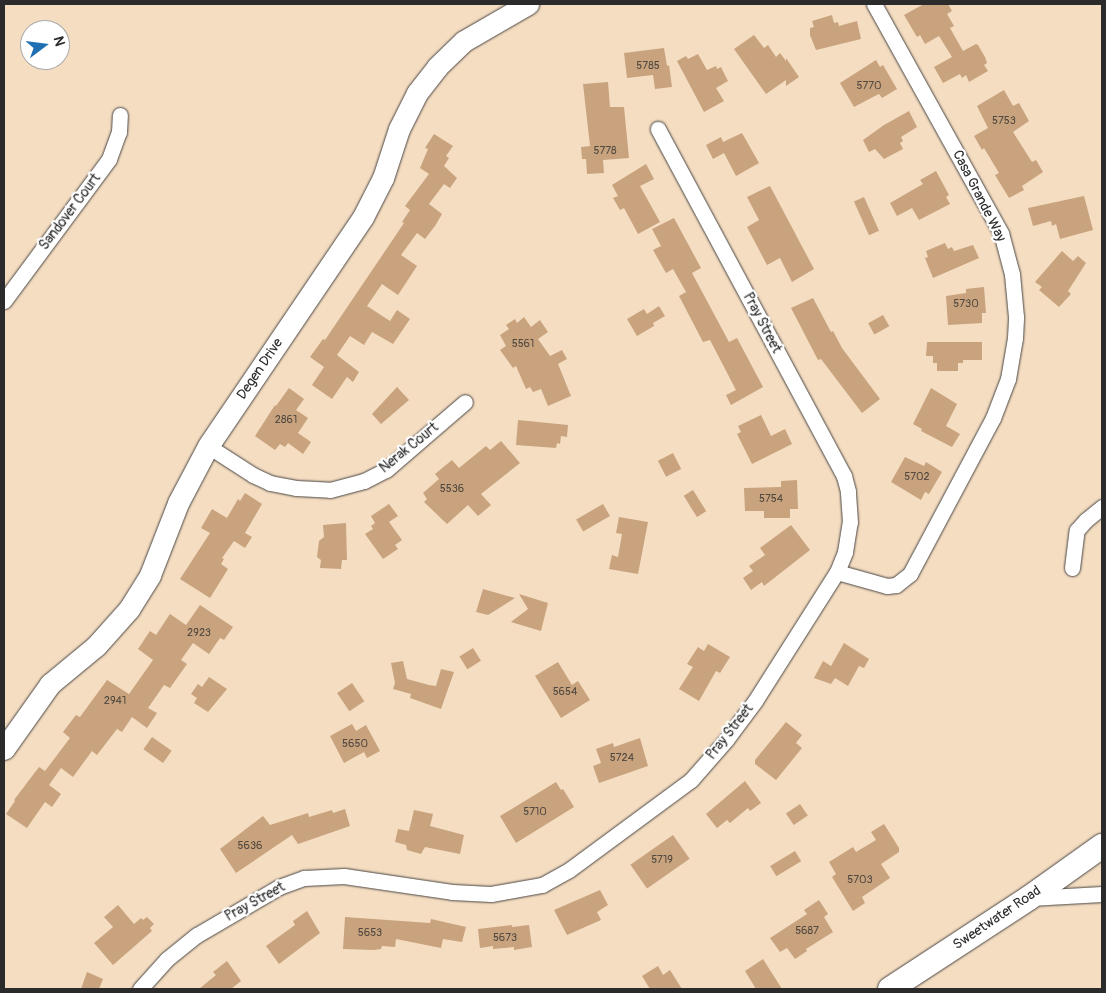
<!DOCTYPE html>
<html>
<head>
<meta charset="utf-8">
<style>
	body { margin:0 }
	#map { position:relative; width:1106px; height:993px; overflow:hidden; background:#f5ddc2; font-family:Pangolin,sans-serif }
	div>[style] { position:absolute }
	.building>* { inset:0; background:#c8a37e; transform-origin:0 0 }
	.roads { filter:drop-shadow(0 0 1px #494642) drop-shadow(0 0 1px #494642) }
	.street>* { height:15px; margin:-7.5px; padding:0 7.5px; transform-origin:7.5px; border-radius:7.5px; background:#fff }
	.secondary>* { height:21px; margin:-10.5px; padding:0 10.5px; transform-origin:10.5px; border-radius:10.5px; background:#fff }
	.primary>* { height:24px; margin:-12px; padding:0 12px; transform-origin:12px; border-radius:12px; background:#fff }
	span { translate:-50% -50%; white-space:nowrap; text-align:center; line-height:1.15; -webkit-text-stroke:4.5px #fff; paint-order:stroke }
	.number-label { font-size:11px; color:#524940 }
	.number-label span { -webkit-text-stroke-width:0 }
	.street-label { font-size:14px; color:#2b2b2b }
	.frame { position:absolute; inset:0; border:5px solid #2b2b2b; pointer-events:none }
	.north { position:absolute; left:20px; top:20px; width:50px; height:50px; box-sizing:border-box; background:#fff; border:1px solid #aaa; border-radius:50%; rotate:75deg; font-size:14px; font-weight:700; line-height:20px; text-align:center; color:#2b2b2b }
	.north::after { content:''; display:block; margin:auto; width:18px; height:22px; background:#1f6fb2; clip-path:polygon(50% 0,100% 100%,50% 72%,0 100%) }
</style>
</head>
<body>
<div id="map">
	<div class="building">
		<div style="clip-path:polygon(924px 4px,948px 4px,952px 11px,947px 14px,954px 26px,950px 28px,963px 51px,976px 44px,978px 45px,985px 57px,987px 63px,984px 65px,988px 71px,969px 82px,966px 75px,962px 78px,960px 74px,943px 83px,934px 67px,952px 57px,939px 36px,925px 44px,920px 35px,917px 37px,904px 15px)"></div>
		<div style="clip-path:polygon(832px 15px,834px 23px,838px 22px,839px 26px,857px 21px,861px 39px,816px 50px,810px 35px,810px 28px,814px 27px,812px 21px)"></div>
		<div style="clip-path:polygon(754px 35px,764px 48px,768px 45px,776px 57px,780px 53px,786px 61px,786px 58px,799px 77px,786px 86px,786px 80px,766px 94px,734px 49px)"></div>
		<div style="clip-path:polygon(664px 48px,667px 66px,669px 65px,672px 87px,655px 89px,653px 75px,627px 78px,624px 53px)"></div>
		<div style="clip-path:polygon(698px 54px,707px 70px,716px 66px,717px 69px,721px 67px,728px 81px,716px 88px,724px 101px,704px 112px,677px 61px,686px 56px,688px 59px)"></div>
		<div style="clip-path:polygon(876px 60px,880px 67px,883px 65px,897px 89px,882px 98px,879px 94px,871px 98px,854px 107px,840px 83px)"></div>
		<div style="clip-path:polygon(608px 82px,610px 107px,624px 107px,629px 158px,603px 160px,604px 173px,587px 174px,586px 159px,582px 159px,581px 147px,590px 146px,583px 84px)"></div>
		<div style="clip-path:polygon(1004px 90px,1013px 106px,1019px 103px,1029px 121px,1013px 132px,1032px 162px,1036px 160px,1043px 172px,1022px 186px,1024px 190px,1009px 198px,995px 175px,999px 173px,984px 148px,982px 150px,974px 136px,988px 128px,977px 106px)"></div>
		<div style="clip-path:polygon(909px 111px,917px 127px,901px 137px,903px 141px,900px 143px,903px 149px,884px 159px,875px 149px,869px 152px,863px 140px,884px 125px)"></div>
		<div style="clip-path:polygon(742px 133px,759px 163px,736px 176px,724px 153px,713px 159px,706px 145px,721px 137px,723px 142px)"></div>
		<div style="clip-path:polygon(434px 134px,453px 146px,446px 156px,449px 158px,444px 166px,457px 178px,450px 188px,444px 184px,429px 204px,442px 214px,435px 226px,425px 239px,417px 233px,401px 255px,417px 266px,398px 295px,382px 284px,367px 306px,390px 321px,397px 310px,410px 319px,393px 344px,372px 332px,364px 345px,350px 336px,337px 355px,359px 372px,353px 382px,347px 377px,332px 399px,312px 385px,324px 367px,310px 357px,323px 339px,325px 340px,404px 223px,402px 222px,410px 210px,405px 206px,429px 174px,420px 168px,428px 149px,425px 148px)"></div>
		<div style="clip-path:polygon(646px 164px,654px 179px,640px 186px,660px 222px,638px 234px,624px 208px,620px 210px,613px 198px,618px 196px,612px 185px)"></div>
		<div style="clip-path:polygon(936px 171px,949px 195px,946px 197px,950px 204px,919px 220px,912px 208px,897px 216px,890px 203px,923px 184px,920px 180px)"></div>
		<div style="clip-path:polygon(770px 186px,814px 269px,792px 282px,780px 258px,767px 265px,747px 227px,759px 220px,747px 197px)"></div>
		<div style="clip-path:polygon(1084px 196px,1093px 230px,1060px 239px,1056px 224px,1052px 226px,1051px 221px,1033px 226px,1028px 208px)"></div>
		<div style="left:864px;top:197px;width:37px;height:11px;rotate:66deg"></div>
		<div style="clip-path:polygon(674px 218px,701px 268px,692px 273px,729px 342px,737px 338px,763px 387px,731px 405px,726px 395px,736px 390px,710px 340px,703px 342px,679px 296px,686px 292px,673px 269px,666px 273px,653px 250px,661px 246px,652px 229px)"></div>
		<div style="clip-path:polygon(945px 243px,948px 249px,952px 247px,954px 251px,973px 245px,979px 258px,933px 278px,925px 258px,928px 257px,926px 251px)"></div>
		<div style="clip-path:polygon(1062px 251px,1073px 261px,1078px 256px,1086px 263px,1068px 291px,1071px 294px,1059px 307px,1039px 290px,1042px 287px,1035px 282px)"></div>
		<div style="clip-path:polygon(984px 287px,986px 313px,982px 313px,982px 323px,948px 325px,946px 296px,966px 293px,966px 289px)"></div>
		<div style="clip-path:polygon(813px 298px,831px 332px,833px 331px,842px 348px,880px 399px,862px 413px,821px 359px,818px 360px,791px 308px)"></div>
		<div style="clip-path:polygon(659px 306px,665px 316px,653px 323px,654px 326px,637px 336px,627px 319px,644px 309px,647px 314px)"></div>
		<div style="left:883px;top:315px;width:13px;height:17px;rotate:61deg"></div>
		<div style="clip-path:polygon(524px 317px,531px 327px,540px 320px,548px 332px,538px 339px,550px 356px,562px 350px,567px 359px,558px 364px,571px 396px,548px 406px,541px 389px,533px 392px,530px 387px,526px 389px,516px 366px,513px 368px,500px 350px,506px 346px,500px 335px,509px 329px,506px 325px,515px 319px,517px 323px)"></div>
		<div style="clip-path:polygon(927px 342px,982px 342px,982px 360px,963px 360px,963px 363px,958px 363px,958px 371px,937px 371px,937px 363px,933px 363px,933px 356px,926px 356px)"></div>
		<div style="clip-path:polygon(397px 387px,409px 400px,381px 424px,372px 414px)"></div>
		<div style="clip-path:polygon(289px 388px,304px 399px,296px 410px,308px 418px,298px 433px,311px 442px,303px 454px,288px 443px,285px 447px,280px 444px,275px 450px,255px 436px,275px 405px,276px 406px)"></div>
		<div style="clip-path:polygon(931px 388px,957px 404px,946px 426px,960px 434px,952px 447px,921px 431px,922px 429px,913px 424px)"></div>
		<div style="clip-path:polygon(761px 415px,771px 436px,785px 429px,792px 444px,752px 464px,737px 434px,741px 432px,738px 426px)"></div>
		<div style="clip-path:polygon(518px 420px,568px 425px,567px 437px,561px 436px,560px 444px,557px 443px,556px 448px,516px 445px)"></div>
		<div style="clip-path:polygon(501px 441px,520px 463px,481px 494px,491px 505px,478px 516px,468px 505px,447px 524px,424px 502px,427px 499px,423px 493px,439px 479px,435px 474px,452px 460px,459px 468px,486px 446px,490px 450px)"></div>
		<div style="left:673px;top:453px;width:18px;height:17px;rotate:63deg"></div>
		<div style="clip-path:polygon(905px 457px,924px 466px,926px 462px,942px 472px,929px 494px,925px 492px,921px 500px,891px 482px)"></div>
		<div style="clip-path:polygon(797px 480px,798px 509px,790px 509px,790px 518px,764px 518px,764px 511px,745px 511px,744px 488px,781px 487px,781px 481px)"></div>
		<div style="left:693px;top:490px;width:25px;height:11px;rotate:58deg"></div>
		<div style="clip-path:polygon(245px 493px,262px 504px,245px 533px,252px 537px,245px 548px,234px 541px,222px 558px,224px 559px,221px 564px,228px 569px,210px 598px,180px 579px,210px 533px,201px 528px,212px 509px,227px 518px,238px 499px,240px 501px)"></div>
		<div style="clip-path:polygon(389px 504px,398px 516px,389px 522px,402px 540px,395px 545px,398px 549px,383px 559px,365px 534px,373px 529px,371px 526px,375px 523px,371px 516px)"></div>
		<div style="left:603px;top:504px;width:14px;height:31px;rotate:60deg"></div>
		<div style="clip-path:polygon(619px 517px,648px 522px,638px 574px,609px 569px,612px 555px,618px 557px,622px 534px,616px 533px)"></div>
		<div style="clip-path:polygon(346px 523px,347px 560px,342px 560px,341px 569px,320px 568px,321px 560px,317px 557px,319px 541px,324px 537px,323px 525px)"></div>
		<div style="clip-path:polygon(791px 525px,810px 550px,764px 586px,762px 582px,751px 590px,743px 578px,753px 571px,749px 566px,765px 555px,760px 548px)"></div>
		<div style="clip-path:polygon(483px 589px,504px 595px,515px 598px,488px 615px,476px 612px)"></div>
		<div style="clip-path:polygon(519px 594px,548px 603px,541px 631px,511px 622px,528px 609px)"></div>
		<div style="clip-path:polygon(200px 605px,233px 627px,224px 640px,220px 638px,209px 654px,193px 643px,181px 660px,187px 664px,170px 688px,164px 685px,148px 708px,157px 713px,147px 728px,132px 717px,122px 732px,117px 729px,97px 755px,92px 751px,73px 777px,61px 768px,49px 785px,61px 794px,52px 807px,45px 802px,27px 828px,6px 814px,15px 801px,14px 800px,39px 767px,45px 771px,70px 738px,63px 732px,76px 715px,80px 717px,107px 680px,129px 694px,153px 660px,138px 649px,150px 631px,156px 635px,170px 614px,186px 625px)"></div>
		<div style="clip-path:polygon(844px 643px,869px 659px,864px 668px,859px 666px,848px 686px,835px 678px,831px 684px,814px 678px,823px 661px,831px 666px)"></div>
		<div style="clip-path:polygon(708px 644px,730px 657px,720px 673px,716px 671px,699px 701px,679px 689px,693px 667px,687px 664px,698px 647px,704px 651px)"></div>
		<div style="left:473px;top:648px;width:15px;height:16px;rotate:58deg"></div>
		<div style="clip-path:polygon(403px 661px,407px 679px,429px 685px,436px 686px,441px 669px,454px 672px,441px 709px,410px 698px,411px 694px,393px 689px,395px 683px,391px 663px)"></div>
		<div style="clip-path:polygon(558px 662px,572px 685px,578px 681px,590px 700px,561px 718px,535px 676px)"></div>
		<div style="clip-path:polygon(209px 677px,227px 689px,208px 712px,194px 703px,197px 698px,191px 694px,198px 684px,202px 687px)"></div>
		<div style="left:352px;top:683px;width:22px;height:18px;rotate:56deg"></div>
		<div style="clip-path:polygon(786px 722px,802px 735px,796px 743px,802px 748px,776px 780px,755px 764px,755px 760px)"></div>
		<div style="clip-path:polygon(352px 724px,356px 731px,366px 725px,380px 751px,367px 758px,364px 752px,344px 763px,330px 736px)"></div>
		<div style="left:152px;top:737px;width:24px;height:15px;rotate:35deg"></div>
		<div style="clip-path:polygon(640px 738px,648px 766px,599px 783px,593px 766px,601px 763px,596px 749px,613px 743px,614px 747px)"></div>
		<div style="clip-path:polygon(745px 781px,761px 803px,750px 811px,748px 808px,730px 823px,727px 820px,717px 828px,706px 814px)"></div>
		<div style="clip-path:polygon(556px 782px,561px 790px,563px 789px,574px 807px,516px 843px,500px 816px)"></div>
		<div style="left:800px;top:804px;width:14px;height:17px;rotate:56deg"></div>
		<div style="clip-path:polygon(345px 809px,350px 826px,298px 844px,292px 835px,236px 873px,220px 849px,263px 816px,270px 825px,308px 813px,309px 817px,332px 810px,333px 813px)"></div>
		<div style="clip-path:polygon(414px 810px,433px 814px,430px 826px,464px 835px,460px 854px,425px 847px,421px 854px,407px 850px,406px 845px,395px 842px,398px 829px,409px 831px)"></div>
		<div style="clip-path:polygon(884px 824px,899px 848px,899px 852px,881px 864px,890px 878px,862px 897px,865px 903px,853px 911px,832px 877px,836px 874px,829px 862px,853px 847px,856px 852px,876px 840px,871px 832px)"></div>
		<div style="left:673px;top:835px;width:29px;height:52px;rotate:55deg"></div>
		<div style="left:795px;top:851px;width:12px;height:29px;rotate:59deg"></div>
		<div style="clip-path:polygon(600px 890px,608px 905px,597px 912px,601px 920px,567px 935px,554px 910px)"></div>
		<div style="clip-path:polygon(819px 900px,828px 914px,824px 917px,833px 932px,806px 949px,807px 951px,795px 959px,787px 948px,780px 952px,770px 938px,807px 914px,804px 910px)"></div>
		<div style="clip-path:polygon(118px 905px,134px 924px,141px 918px,143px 920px,147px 917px,154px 924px,150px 928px,152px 931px,113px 965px,94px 943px,113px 927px,104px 917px)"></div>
		<div style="clip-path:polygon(307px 911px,320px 933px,279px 964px,266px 946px,295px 925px,293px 921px)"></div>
		<div style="clip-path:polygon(345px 917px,430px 923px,431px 919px,466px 927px,462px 942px,443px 939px,441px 948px,396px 939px,395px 947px,382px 946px,381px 949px,374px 950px,343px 949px)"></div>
		<div style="clip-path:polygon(512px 925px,512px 927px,529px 925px,532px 947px,514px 950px,514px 947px,493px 949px,493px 946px,480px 948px,478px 929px)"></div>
		<div style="clip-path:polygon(763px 959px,782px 989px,756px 989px,745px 971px)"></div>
		<div style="clip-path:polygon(227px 961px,241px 981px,231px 989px,199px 989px,216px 975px,213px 972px)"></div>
		<div style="clip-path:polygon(658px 966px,663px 975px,670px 970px,682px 989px,650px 989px,642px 976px)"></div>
		<div style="clip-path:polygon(87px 972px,103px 979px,99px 989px,81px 989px)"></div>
	</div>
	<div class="roads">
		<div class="street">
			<div style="left:4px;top:301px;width:177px;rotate:-53.5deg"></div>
			<div style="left:109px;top:159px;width:29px;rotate:-70deg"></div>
			<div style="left:119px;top:132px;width:17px;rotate:-87deg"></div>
			<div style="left:208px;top:446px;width:54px;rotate:32.8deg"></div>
			<div style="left:253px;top:475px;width:19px;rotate:25deg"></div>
			<div style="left:270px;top:483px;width:26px;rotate:11deg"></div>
			<div style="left:296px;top:488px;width:34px;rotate:3deg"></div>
			<div style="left:330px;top:490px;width:35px;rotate:-15deg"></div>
			<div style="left:364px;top:481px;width:25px;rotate:-27deg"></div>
			<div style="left:386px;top:470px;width:104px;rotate:-40.7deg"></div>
			<div style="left:1072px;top:568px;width:38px;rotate:-83deg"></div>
			<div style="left:1077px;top:530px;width:13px;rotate:-48deg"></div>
			<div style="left:1086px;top:520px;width:21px;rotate:-39deg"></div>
			<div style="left:837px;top:572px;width:52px;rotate:15.6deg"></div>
			<div style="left:887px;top:586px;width:9px;rotate:-6deg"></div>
			<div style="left:896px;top:585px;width:18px;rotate:-38deg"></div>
			<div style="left:910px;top:574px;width:177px;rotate:-62deg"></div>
			<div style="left:993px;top:418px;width:42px;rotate:-69deg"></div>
			<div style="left:1008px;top:379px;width:42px;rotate:-80.3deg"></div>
			<div style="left:1015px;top:338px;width:21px;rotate:-87deg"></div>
			<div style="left:1016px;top:317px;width:43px;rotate:-95.3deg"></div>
			<div style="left:1012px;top:274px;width:42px;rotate:-105deg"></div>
			<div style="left:1001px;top:233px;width:262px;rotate:-119deg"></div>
			<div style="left:1030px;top:898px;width:72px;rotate:-3.2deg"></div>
			<div style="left:140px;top:989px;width:40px;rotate:-48deg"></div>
			<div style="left:167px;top:959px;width:38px;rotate:-39deg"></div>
			<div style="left:197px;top:935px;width:95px;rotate:-30.3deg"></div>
			<div style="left:279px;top:887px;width:27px;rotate:-20deg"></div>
			<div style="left:304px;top:878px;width:40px;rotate:-2.9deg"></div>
			<div style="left:344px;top:876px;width:109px;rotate:8.4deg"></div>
			<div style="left:452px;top:892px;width:39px;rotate:3deg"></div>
			<div style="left:491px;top:894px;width:52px;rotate:-10deg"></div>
			<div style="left:542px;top:885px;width:31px;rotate:-29deg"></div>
			<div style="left:569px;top:870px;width:152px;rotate:-36.4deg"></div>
			<div style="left:691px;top:780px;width:53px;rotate:-48.8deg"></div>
			<div style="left:726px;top:740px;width:49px;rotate:-53.4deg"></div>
			<div style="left:755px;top:701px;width:153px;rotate:-57.6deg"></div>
			<div style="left:837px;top:572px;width:22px;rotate:-68deg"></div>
			<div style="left:845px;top:552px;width:30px;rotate:-81deg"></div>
			<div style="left:850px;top:522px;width:31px;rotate:-94deg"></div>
			<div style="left:848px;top:491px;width:16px;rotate:-105deg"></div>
			<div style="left:844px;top:476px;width:394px;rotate:-118.2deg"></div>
		</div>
		<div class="secondary">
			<div style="left:4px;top:749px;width:80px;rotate:-54.7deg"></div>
			<div style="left:50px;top:684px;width:60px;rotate:-39.6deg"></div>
			<div style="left:96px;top:646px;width:50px;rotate:-48.3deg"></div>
			<div style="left:129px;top:609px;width:40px;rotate:-58deg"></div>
			<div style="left:150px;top:575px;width:77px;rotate:-68.7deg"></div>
			<div style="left:178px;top:503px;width:64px;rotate:-62.2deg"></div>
			<div style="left:208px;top:446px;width:277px;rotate:-55.9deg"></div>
			<div style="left:363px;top:217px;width:44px;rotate:-62.9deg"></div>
			<div style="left:383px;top:178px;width:52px;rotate:-71.9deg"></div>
			<div style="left:399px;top:129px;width:40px;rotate:-63.4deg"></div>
			<div style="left:417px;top:93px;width:33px;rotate:-52deg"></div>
			<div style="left:437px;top:67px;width:37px;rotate:-44deg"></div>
			<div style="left:464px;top:41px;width:74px;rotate:-30deg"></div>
		</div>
		<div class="primary">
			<div style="left:890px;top:989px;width:166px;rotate:-33.2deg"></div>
			<div style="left:1029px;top:898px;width:90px;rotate:-35.5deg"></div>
		</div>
	</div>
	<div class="number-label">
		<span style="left:648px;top:66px">5785</span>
		<span style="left:869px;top:86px">5770</span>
		<span style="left:1004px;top:121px">5753</span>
		<span style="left:605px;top:151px">5778</span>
		<span style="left:966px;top:304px">5730</span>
		<span style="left:523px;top:344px">5561</span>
		<span style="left:286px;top:420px">2861</span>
		<span style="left:917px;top:477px">5702</span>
		<span style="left:452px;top:489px">5536</span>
		<span style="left:771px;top:499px">5754</span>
		<span style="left:199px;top:633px">2923</span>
		<span style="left:565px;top:692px">5654</span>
		<span style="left:115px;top:701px">2941</span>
		<span style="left:355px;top:744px">5650</span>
		<span style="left:622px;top:758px">5724</span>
		<span style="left:535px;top:812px">5710</span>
		<span style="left:250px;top:846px">5636</span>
		<span style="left:662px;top:860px">5719</span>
		<span style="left:860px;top:880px">5703</span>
		<span style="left:807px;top:931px">5687</span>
		<span style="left:370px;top:933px">5653</span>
		<span style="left:505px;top:938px">5673</span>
	</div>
	<div class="street-label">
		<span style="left:979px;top:196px;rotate:63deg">Casa Grande Way</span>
		<span style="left:70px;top:212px;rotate:-53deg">Sandover Court</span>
		<span style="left:762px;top:323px;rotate:62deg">Pray Street</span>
		<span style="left:260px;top:369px;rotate:-56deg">Degen Drive</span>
		<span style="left:409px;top:448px;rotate:-39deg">Nerak Court</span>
		<span style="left:730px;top:732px;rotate:-52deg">Pray Street</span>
		<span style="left:255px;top:902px;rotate:-29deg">Pray Street</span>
		<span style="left:997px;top:918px;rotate:-34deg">Sweetwater Road</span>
	</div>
	<div class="frame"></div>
	<div class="north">N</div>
</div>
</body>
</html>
